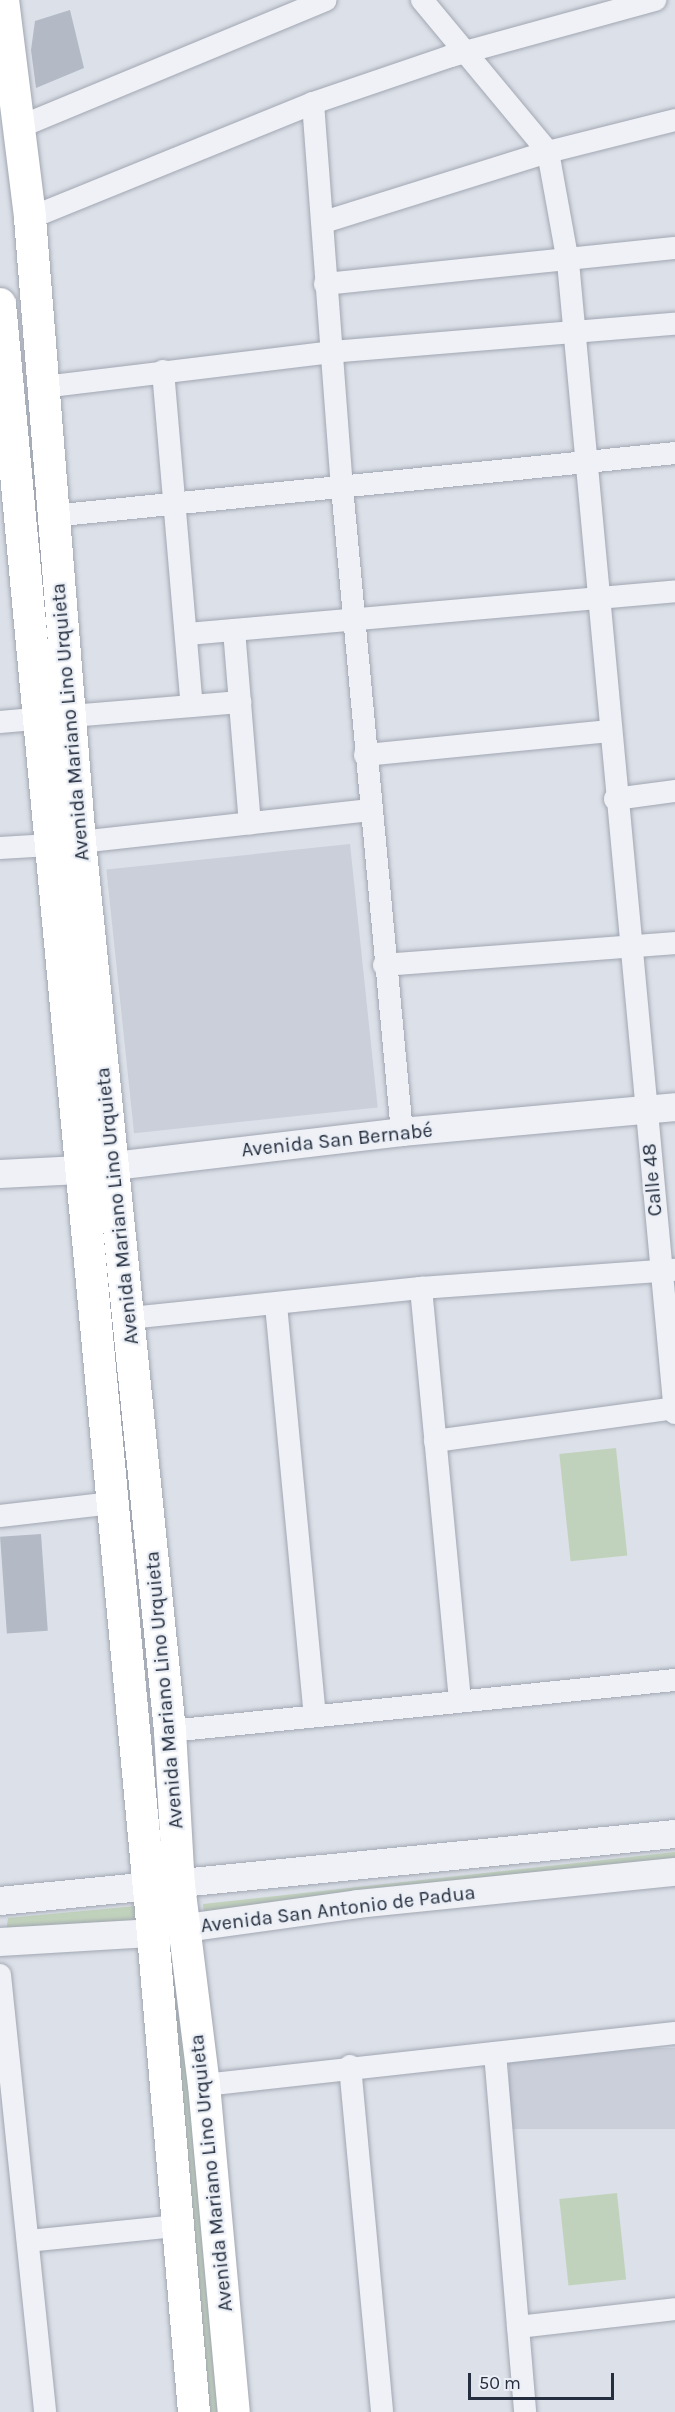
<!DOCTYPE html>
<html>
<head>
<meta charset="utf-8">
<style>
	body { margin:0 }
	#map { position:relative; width:675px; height:2412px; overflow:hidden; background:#dce0e8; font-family:Karla,sans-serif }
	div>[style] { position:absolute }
	.built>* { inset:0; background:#cacfda; transform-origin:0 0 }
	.green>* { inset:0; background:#c1d2bc; transform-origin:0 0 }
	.building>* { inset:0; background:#b3b9c5; transform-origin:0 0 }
	.roads { filter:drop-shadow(0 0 2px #a1a7b2) drop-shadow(0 0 2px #a1a7b2) }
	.minor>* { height:22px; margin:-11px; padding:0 11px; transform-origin:11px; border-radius:11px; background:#eff1f6 }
	.tertiary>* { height:28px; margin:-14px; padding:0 14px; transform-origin:14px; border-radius:14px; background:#eff1f6 }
	.secondary>* { height:32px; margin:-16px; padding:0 16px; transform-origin:16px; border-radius:16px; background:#fff }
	span { translate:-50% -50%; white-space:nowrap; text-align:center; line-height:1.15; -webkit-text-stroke:4.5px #ebeff5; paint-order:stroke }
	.street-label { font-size:20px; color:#242e3f }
	.scale { position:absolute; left:468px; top:2373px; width:146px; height:27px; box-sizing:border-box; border:3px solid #242e3f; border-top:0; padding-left:8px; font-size:18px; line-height:21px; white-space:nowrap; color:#242e3f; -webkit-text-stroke:4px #ebeff5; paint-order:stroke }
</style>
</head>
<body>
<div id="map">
	<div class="built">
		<div style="left:350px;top:844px;width:265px;height:245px;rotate:84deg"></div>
		<div style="left:675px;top:2048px;width:81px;height:166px;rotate:90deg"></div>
	</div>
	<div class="green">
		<div style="left:616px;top:1448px;width:108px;height:57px;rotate:84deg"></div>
		<div style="clip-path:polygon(675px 1852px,675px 1862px,204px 1916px,203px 1904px)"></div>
		<div style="clip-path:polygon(136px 1906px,140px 1924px,6px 1932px,8px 1918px)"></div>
		<div style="left:179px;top:1952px;width:462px;height:16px;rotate:85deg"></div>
		<div style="left:617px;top:2193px;width:87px;height:58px;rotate:84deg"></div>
	</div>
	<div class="building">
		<div style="clip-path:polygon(70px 10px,84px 68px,36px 88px,31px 50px,35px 21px)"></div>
		<div style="left:41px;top:1534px;width:97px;height:41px;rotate:86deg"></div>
	</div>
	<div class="roads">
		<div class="minor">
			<div style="left:422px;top:0;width:197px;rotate:50.3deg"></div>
			<div style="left:548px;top:152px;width:112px;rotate:79.7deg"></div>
			<div style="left:568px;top:262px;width:1156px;rotate:84.69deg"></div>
			<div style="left:313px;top:103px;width:385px;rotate:85.7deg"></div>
			<div style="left:342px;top:487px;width:648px;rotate:84.69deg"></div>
			<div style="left:17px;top:128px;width:334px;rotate:-22.5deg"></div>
			<div style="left:30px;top:218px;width:305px;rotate:-22.1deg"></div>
			<div style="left:313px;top:103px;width:146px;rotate:-18.8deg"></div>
			<div style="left:451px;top:56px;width:212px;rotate:-15.4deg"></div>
			<div style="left:324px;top:222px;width:235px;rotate:-17.4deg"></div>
			<div style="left:548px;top:152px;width:131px;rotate:-14.1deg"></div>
			<div style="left:325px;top:284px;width:352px;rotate:-5.9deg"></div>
			<div style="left:163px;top:371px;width:336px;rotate:85.1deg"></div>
			<div style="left:43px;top:387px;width:290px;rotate:-6.9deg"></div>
			<div style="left:331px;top:352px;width:345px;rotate:-4.7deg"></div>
			<div style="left:52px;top:516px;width:626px;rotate:-5.77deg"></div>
			<div style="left:234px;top:630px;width:194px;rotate:85.3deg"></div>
			<div style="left:187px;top:634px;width:490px;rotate:-5deg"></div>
			<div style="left:71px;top:716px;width:170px;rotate:-4.7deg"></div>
			<div style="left:0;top:722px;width:37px;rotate:-5deg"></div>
			<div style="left:365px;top:755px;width:245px;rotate:-5.6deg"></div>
			<div style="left:615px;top:799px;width:61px;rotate:-7.6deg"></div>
			<div style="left:80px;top:842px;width:292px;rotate:-6.3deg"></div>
			<div style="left:0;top:848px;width:50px;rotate:-3.4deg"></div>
			<div style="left:384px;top:965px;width:292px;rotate:-4.3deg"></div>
			<div style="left:421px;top:1288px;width:415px;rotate:84.6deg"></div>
			<div style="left:276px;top:1305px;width:412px;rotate:84.6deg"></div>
			<div style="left:130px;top:1318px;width:293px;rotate:-5.9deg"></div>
			<div style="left:421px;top:1288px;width:255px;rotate:-4.1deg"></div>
			<div style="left:435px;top:1441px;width:242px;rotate:-7.8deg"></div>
			<div style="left:0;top:1516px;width:113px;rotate:-6.6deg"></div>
			<div style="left:170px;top:1731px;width:508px;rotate:-5.77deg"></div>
			<div style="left:0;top:1975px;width:439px;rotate:84.1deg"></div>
			<div style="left:495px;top:2053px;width:360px;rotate:85.2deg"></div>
			<div style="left:350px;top:2066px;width:347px;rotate:84.7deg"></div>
			<div style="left:204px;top:2085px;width:474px;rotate:-6.3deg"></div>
			<div style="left:28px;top:2241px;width:149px;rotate:-5.8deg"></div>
			<div style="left:518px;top:2327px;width:158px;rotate:-6.5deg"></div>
		</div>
		<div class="tertiary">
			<div style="left:0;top:1174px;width:80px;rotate:-2.9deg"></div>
			<div style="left:80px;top:1170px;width:324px;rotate:-6.7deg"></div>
			<div style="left:402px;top:1132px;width:274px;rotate:-5.2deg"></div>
			<div style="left:0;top:1901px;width:678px;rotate:-5.67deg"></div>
			<div style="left:0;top:1942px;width:150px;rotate:-3.4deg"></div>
			<div style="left:150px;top:1933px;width:210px;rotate:-7.9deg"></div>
			<div style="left:358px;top:1904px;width:319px;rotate:-5.8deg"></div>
		</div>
		<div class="secondary">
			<div style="left:3px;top:0;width:220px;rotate:82.9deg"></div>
			<div style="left:30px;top:218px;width:626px;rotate:85.42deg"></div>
			<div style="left:80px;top:842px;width:894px;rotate:84.22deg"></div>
			<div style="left:170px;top:1731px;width:154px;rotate:86.7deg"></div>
			<div style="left:179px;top:1885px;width:202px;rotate:82.9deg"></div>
			<div style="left:204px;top:2085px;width:328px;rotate:84.8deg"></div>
			<div style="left:0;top:304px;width:1591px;rotate:84.63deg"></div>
			<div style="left:149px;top:1888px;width:526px;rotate:85.09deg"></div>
		</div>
	</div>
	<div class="street-label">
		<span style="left:70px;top:722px;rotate:-95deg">Avenida Mariano Lino Urquieta</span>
		<span style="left:337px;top:1140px;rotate:-6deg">Avenida San Bernabé</span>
		<span style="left:652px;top:1180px;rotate:-95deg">Calle 48</span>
		<span style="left:117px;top:1206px;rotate:-96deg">Avenida Mariano Lino Urquieta</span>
		<span style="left:164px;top:1690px;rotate:-95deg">Avenida Mariano Lino Urquieta</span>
		<span style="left:338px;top:1909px;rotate:-7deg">Avenida San Antonio de Padua</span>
		<span style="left:211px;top:2173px;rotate:-96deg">Avenida Mariano Lino Urquieta</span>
	</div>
	<div class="scale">50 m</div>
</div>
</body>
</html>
